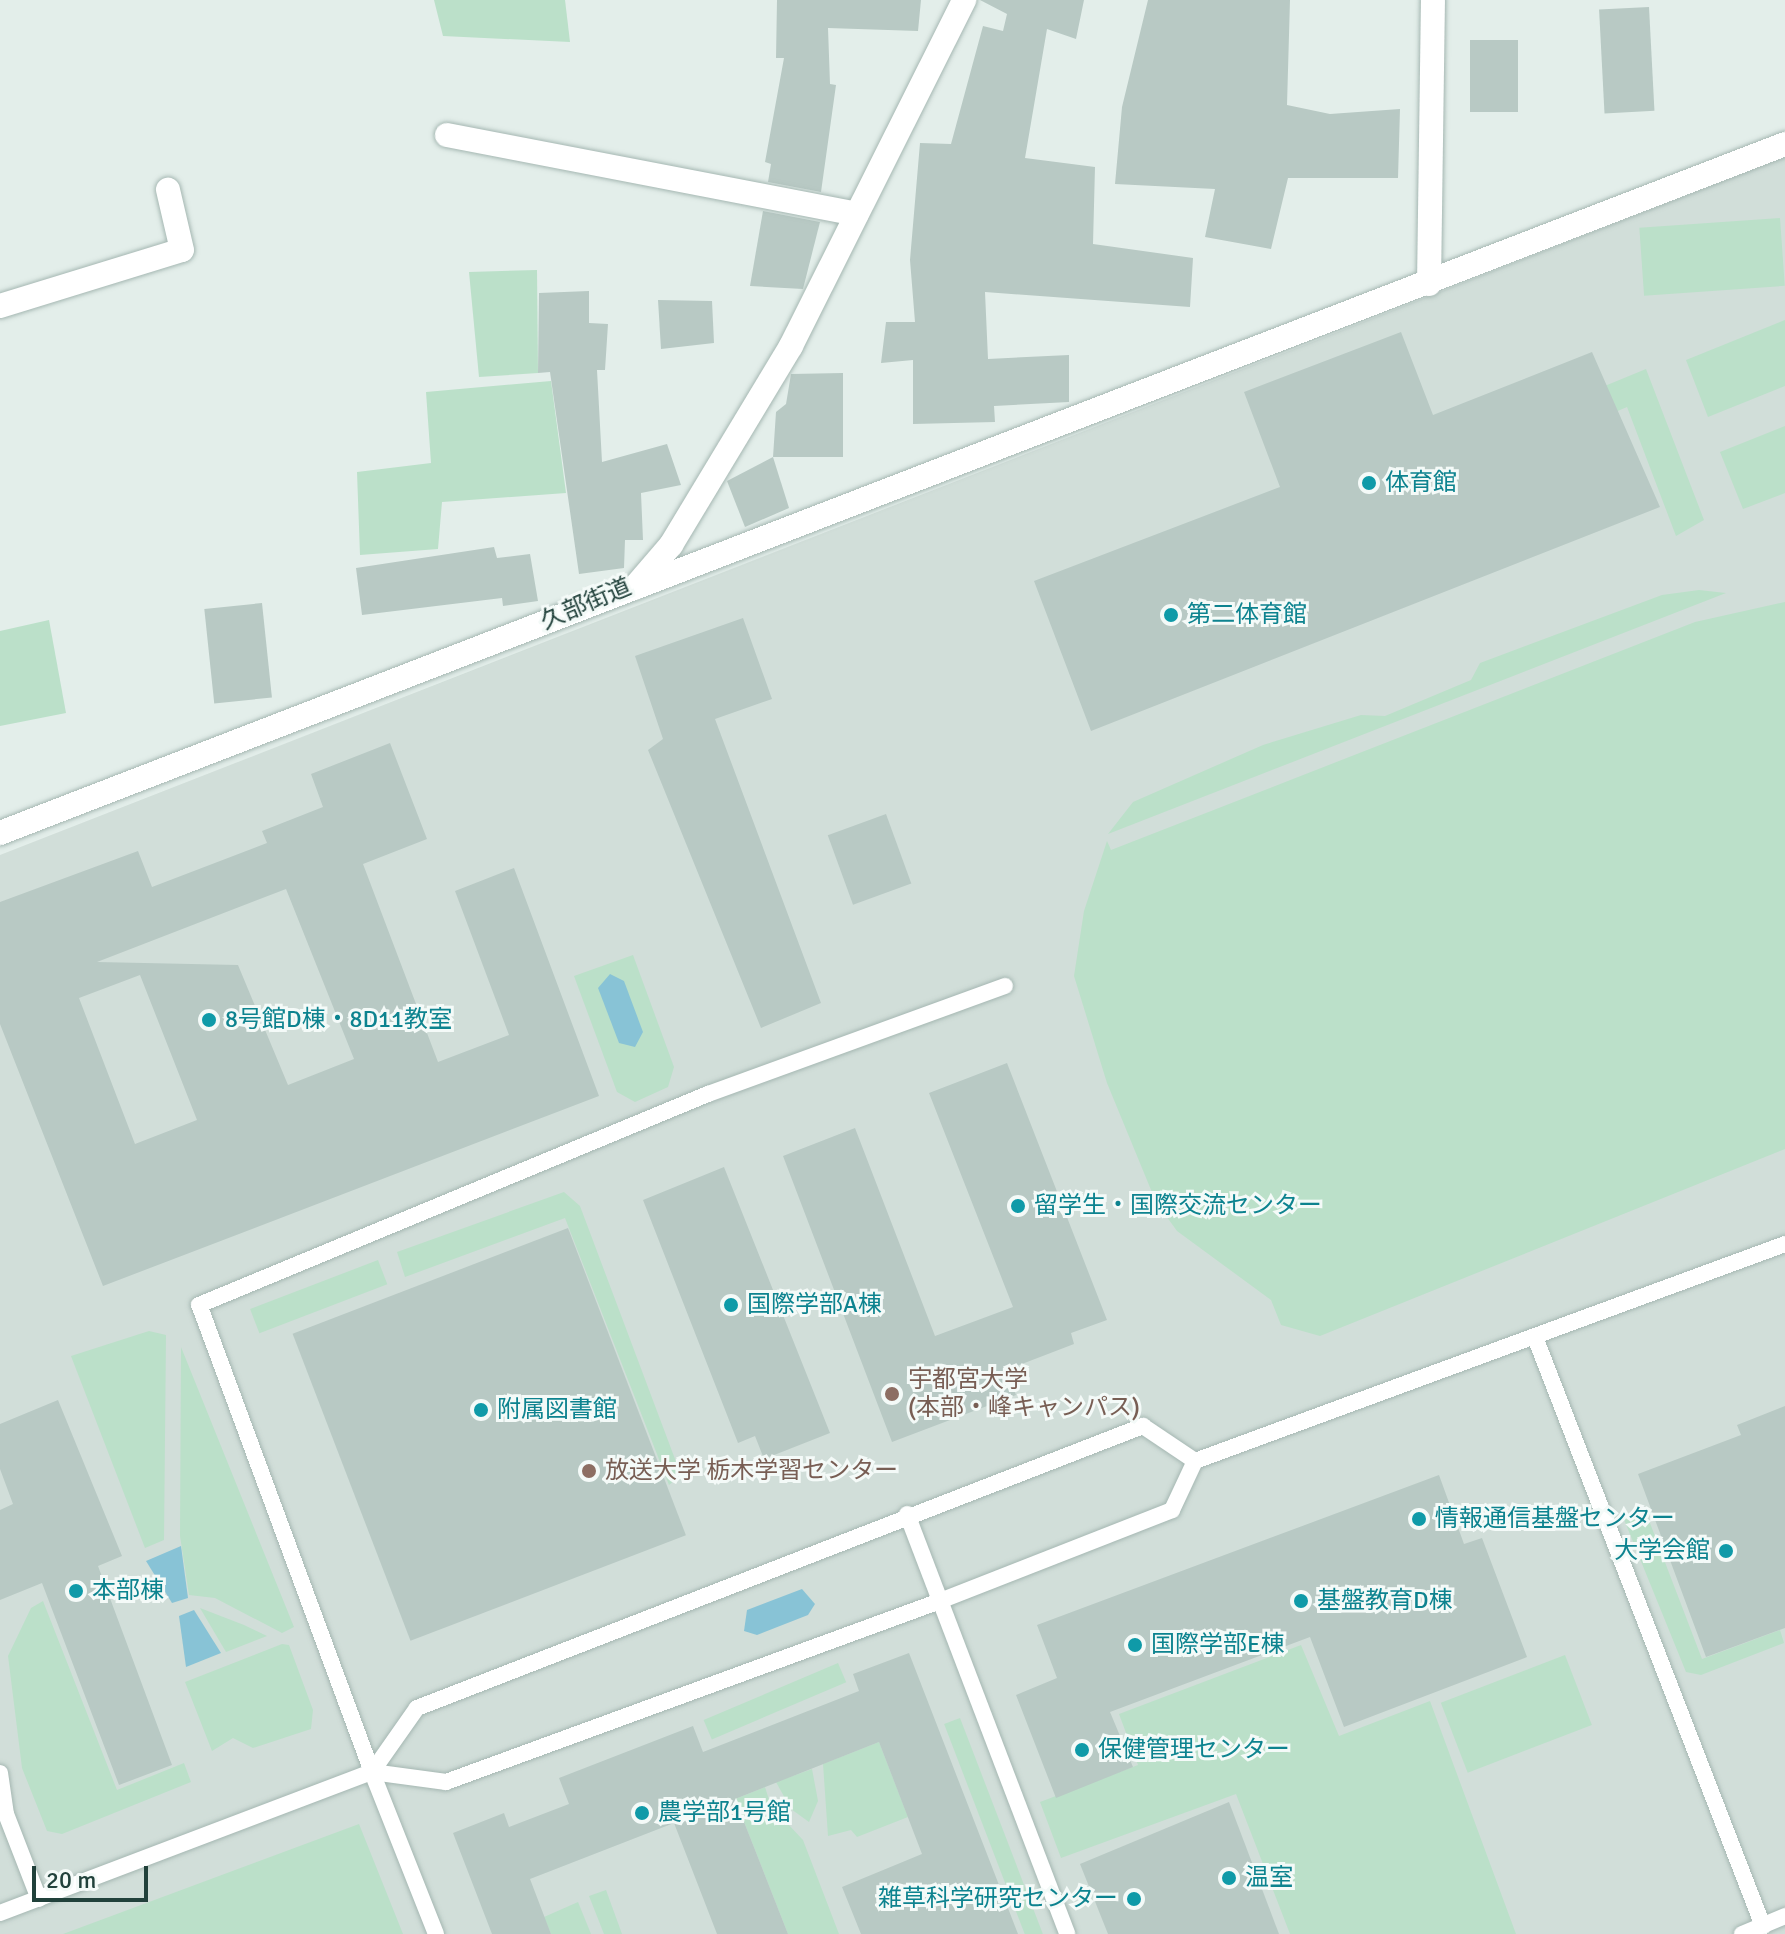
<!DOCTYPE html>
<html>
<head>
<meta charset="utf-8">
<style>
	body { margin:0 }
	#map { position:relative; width:1785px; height:1934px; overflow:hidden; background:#e3eeea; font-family:Signika,"Noto Sans JP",sans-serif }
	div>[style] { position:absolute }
	.built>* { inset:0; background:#d1ded9 }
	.green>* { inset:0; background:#bbe0c9; transform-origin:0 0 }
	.water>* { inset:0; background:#88c3d6 }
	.building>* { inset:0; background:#b8c9c4; transform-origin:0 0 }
	.roads { filter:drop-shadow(0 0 2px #a5b7b2) drop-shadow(0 0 2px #a5b7b2) }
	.lane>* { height:16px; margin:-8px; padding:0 8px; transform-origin:8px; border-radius:8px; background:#fff }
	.street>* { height:24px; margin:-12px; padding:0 12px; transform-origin:12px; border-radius:12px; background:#fff }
	.dots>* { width:22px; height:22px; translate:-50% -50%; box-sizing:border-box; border:4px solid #f4faf8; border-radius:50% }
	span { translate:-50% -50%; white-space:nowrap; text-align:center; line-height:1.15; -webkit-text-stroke:6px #f4faf8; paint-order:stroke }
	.culture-label { font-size:24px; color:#0d838f }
	.left { translate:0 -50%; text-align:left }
	.right { translate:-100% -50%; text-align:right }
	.street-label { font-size:24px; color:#21413b }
	.education-label { font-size:24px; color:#785e54 }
	.scale { position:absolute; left:32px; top:1866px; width:116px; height:36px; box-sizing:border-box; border:4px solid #21413b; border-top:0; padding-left:10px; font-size:24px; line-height:28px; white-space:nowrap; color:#21413b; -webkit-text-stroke:6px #f4faf8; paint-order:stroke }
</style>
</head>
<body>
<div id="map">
	<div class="built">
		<div style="clip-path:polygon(1785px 157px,1785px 1934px,0 1934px,0 855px)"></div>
	</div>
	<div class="green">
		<div style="clip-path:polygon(434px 0,565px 0,570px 42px,443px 36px)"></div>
		<div style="left:1780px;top:218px;width:68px;height:141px;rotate:86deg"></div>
		<div style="clip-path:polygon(537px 270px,538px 373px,479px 377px,469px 272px)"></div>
		<div style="clip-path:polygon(1785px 320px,1785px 386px,1708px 417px,1686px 360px)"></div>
		<div style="clip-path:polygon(1646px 369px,1704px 520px,1676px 536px,1627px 407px,1469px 474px,1457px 447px)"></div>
		<div style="clip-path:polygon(551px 381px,566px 493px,442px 502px,438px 549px,360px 555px,357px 472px,431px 463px,426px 392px)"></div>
		<div style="clip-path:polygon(1785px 426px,1785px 493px,1743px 509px,1720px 452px)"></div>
		<div style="clip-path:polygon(1699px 590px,1726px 593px,1108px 834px,1133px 802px,1263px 745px,1361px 715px,1385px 716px,1471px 680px,1480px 663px,1662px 595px)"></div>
		<div style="clip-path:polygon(1785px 602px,1785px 1149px,1320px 1336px,1281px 1325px,1271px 1300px,1177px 1231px,1156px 1202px,1107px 1083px,1074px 976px,1084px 911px,1107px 841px,1111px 850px,1695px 622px)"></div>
		<div style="clip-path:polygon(49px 620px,66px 713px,0 726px,0 631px)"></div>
		<div style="clip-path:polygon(633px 955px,674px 1067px,668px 1087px,635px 1102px,617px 1092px,574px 976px)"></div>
		<div style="clip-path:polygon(564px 1192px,580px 1206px,681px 1475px,669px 1485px,565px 1218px,405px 1277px,397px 1252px)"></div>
		<div style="left:378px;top:1260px;width:26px;height:137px;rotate:69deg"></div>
		<div style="clip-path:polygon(149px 1331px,166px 1335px,164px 1540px,145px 1548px,71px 1356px)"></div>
		<div style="clip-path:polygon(181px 1347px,294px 1627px,282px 1633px,215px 1598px,189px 1595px,180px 1536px)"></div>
		<div style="clip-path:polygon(1645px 1510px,1702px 1659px,1780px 1630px,1784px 1643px,1701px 1675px,1686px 1672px,1623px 1517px)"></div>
		<div style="clip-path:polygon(43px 1601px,117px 1790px,184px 1763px,191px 1782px,62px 1834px,47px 1831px,22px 1768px,8px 1656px,31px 1608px)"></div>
		<div style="clip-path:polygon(200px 1608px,244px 1625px,267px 1636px,226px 1652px)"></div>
		<div style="clip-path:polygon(282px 1644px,289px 1645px,313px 1710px,311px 1729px,253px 1748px,233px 1738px,212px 1751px,185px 1682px)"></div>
		<div style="clip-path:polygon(1301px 1645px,1339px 1736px,1430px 1701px,1516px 1934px,1290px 1934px,1236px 1794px,1061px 1858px,1040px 1802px,1138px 1765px,1119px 1714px)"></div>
		<div style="left:1565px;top:1655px;width:75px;height:133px;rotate:69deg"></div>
		<div style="left:838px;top:1663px;width:21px;height:146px;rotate:67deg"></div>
		<div style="left:960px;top:1718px;width:231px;height:17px;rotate:69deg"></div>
		<div style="clip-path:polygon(879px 1742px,908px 1817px,857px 1837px,851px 1830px,828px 1836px,823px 1764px)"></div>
		<div style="clip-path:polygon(812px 1769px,818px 1801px,809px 1822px,791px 1809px,776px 1782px)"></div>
		<div style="clip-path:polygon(765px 1787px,771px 1806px,803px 1840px,839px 1934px,788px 1934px,735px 1799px)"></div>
		<div style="clip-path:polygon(359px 1824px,403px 1934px,63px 1934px)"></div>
		<div style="clip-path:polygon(606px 1890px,622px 1934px,604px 1934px,589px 1896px)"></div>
		<div style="clip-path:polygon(578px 1902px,591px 1934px,551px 1934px,544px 1917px)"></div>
	</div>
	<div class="water">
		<div style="clip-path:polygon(610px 974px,624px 981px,643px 1032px,635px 1047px,619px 1043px,598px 988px)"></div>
		<div style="clip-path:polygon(181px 1546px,188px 1598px,172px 1603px,146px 1561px)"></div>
		<div style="clip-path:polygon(802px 1589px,815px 1604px,808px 1615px,757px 1635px,744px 1631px,747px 1610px)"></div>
		<div style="clip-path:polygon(194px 1610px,221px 1653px,186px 1667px,179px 1616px)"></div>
	</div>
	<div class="building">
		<div style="clip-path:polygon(777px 0,921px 0,918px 31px,828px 28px,830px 84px,836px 85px,821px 192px,768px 182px,771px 164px,765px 162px,784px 58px,776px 58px)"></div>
		<div style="clip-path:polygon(980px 0,1084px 0,1076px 39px,1047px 29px,1025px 158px,1095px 167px,1093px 244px,1193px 258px,1190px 307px,985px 292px,988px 359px,1069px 355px,1069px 402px,994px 406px,995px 422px,913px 424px,913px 360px,881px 363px,886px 322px,915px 322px,910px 260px,920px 143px,951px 144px,983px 26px,1003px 31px,1007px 14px)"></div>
		<div style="clip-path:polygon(1148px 0,1290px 0,1287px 105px,1330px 114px,1400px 109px,1398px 178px,1288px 178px,1271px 249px,1205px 237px,1215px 189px,1115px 184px,1122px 107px)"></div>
		<div style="left:1649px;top:7px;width:104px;height:50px;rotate:87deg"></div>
		<div style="left:1518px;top:40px;width:72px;height:48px;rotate:90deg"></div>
		<div style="clip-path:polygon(763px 211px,820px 222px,803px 289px,750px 286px)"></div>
		<div style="clip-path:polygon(589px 291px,589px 323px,608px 324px,605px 370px,597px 370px,602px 462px,667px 444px,681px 485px,641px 493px,643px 540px,625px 540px,624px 568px,579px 574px,550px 372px,538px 373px,539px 293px)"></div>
		<div style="clip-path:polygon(658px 300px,712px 301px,714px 343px,661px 349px)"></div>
		<div style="clip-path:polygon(1401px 332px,1433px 415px,1592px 352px,1660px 507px,1091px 731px,1034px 581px,1280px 487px,1244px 392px)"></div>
		<div style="clip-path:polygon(843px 373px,843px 457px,773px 457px,776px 412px,786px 404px,791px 374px)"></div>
		<div style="clip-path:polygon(773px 457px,789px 508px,745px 527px,727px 481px)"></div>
		<div style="clip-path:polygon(494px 547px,497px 558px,530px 554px,538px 601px,503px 606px,502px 598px,362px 615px,356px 568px)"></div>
		<div style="left:262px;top:603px;width:95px;height:58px;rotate:84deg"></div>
		<div style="clip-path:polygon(743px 618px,772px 699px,715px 719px,821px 1003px,761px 1028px,648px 750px,663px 739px,635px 656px)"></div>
		<div style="clip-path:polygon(evenodd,390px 743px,427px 839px,363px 864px,438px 1062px,509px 1035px,455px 891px,514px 868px,599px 1096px,103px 1286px,0 1024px,0 902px,138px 851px,152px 887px,267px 843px,262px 831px,323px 807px,311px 774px,390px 743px,286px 889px,354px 1059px,288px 1085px,238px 965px,97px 962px,286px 889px,390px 743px,140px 975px,197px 1120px,135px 1144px,79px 998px,140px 975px)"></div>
		<div style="left:886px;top:814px;width:74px;height:62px;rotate:70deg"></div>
		<div style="clip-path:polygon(1007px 1063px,1107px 1320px,1071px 1333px,1074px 1344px,1006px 1370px,1016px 1395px,892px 1442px,783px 1156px,855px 1128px,935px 1336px,1013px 1307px,929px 1093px)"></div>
		<div style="clip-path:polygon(724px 1167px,830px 1433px,764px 1459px,755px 1436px,738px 1443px,643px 1200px)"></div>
		<div style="left:568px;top:1228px;width:329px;height:295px;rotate:69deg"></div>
		<div style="clip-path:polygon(58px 1400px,122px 1556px,98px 1566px,172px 1765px,119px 1785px,42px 1583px,0 1600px,0 1510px,13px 1504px,0 1469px,0 1424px)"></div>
		<div style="clip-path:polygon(1785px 1406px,1785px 1628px,1706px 1657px,1638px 1474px,1741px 1435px,1737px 1425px)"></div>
		<div style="clip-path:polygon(1439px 1475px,1464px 1544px,1482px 1538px,1527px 1657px,1344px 1727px,1310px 1637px,1110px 1712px,1133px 1767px,1056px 1798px,1016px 1695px,1057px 1678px,1037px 1625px)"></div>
		<div style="clip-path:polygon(909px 1653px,1018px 1934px,861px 1934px,842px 1887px,922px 1854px,879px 1742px,735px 1799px,788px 1934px,717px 1934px,674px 1823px,530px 1879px,551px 1934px,492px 1934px,453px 1833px,504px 1813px,509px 1827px,569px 1804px,559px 1778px,693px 1726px,703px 1752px,859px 1691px,853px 1674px)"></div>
		<div style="clip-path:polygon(1229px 1802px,1279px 1934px,1108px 1934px,1080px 1864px)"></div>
	</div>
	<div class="roads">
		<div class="lane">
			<div style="left:1535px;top:1337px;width:632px;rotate:68.84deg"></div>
			<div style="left:907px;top:1514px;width:449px;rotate:69.1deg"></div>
			<div style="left:372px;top:1772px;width:498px;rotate:-110.3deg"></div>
			<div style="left:199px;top:1305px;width:551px;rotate:-22.52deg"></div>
			<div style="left:708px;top:1094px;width:316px;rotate:-20deg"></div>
			<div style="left:0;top:1773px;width:41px;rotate:81.7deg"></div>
			<div style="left:6px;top:1814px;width:91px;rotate:68.8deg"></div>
			<div style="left:0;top:1913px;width:398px;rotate:-20.8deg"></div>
			<div style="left:372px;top:1772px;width:75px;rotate:7.7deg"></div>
			<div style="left:446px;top:1782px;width:526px;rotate:-20.12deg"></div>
			<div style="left:940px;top:1601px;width:249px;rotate:-21.4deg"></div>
			<div style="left:1172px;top:1510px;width:54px;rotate:-64.9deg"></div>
			<div style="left:1195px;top:1461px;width:629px;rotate:-20.19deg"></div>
			<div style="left:436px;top:1934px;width:174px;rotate:-111.6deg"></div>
			<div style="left:372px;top:1772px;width:78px;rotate:-54.9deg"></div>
			<div style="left:417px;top:1708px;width:779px;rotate:-21.23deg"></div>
			<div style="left:1143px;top:1426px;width:63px;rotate:33.9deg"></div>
			<div style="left:1742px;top:1934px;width:47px;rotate:-22.7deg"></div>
		</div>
		<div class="street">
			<div style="left:447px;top:135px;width:417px;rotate:10.9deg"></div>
			<div style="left:1429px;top:284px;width:284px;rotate:-89.2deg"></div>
			<div style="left:0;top:306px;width:190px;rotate:-17.1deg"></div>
			<div style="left:182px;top:250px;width:62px;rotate:-103.1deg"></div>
			<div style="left:637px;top:587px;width:1231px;rotate:-21.1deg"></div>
			<div style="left:0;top:833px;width:680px;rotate:-21.13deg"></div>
			<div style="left:634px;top:588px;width:57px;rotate:-49.3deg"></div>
			<div style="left:671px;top:545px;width:232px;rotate:-58.9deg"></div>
			<div style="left:791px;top:346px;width:387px;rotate:-63.4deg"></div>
		</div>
	</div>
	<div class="dots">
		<div style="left:1369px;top:483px;background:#0f9aa8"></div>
		<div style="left:1171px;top:615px;background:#0f9aa8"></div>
		<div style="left:209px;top:1020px;background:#0f9aa8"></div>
		<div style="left:1018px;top:1206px;background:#0f9aa8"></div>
		<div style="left:731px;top:1305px;background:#0f9aa8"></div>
		<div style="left:892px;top:1394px;background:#8d6e63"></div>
		<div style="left:481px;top:1410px;background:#0f9aa8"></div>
		<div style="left:589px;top:1471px;background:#8d6e63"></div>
		<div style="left:1419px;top:1519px;background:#0f9aa8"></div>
		<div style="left:1726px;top:1551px;background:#0f9aa8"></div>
		<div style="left:76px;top:1591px;background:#0f9aa8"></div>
		<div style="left:1301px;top:1601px;background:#0f9aa8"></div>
		<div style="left:1135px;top:1645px;background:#0f9aa8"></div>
		<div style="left:1082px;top:1750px;background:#0f9aa8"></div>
		<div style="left:642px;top:1813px;background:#0f9aa8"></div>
		<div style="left:1229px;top:1878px;background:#0f9aa8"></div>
		<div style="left:1134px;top:1899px;background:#0f9aa8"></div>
	</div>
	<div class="culture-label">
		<span class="left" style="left:1385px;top:483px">体育館</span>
		<span class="left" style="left:1187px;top:615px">第二体育館</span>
		<span class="left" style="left:225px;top:1020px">8号館D棟・8D11教室</span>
		<span class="left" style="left:1034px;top:1206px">留学生・国際交流センター</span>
		<span class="left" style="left:747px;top:1305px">国際学部A棟</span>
		<span class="left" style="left:497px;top:1410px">附属図書館</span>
		<span class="left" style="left:1435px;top:1519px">情報通信基盤センター</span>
		<span class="right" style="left:1710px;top:1551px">大学会館</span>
		<span class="left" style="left:92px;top:1591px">本部棟</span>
		<span class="left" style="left:1317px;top:1601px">基盤教育D棟</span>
		<span class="left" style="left:1151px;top:1645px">国際学部E棟</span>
		<span class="left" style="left:1098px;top:1750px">保健管理センター</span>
		<span class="left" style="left:658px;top:1813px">農学部1号館</span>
		<span class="left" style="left:1245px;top:1878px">温室</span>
		<span class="right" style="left:1118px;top:1899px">雑草科学研究センター</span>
	</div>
	<div class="street-label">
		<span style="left:586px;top:604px;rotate:-23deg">久部街道</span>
	</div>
	<div class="education-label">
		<span class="left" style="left:908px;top:1394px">宇都宮大学<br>(本部・峰キャンパス)</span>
		<span class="left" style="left:605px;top:1471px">放送大学 栃木学習センター</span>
	</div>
	<div class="scale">20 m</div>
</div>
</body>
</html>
